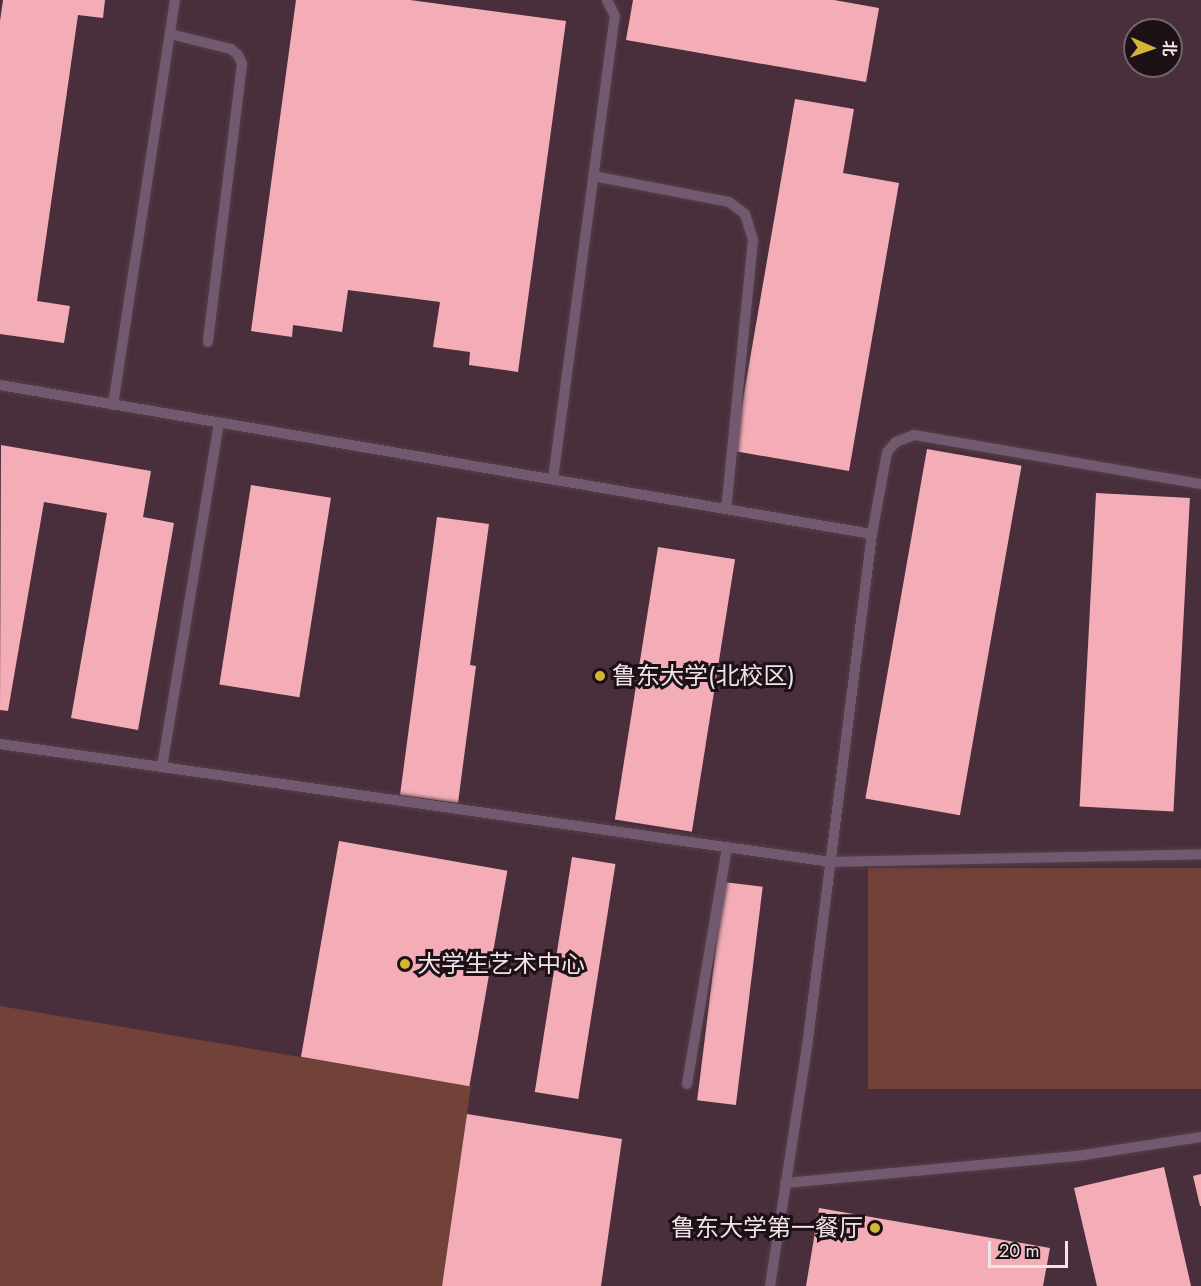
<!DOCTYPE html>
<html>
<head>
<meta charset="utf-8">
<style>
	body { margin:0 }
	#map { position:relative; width:1201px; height:1286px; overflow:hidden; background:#3a242f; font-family:Jost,"Noto Sans SC",sans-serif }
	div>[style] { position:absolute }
	.built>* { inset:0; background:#492e3c }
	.green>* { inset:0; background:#724138; transform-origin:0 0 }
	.building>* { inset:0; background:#f4adb7; transform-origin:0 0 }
	.roads { filter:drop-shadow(0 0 2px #543f49) drop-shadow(0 0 2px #543f49) }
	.lane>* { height:10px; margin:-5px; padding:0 5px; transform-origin:5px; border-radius:5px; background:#715970 }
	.dots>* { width:16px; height:16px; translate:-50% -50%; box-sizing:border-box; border:3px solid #1b1116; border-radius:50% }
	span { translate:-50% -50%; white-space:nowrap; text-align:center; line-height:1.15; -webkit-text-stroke:6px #1b1116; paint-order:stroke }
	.poi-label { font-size:24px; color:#f1e2e8 }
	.left { translate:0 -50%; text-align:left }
	.right { translate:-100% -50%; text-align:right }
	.north { position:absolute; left:1123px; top:18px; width:60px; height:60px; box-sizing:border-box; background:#1b1116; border:2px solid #71656a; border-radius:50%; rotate:92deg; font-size:16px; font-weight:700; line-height:24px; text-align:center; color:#f1e2e8 }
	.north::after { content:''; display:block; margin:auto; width:21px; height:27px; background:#d4b635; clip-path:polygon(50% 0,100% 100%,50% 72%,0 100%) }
	.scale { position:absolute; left:988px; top:1241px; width:80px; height:27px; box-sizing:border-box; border:3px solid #f1e2e8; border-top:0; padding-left:8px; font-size:18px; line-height:21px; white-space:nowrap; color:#f1e2e8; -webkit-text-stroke:4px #1b1116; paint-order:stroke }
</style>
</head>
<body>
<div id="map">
	<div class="built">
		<div style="clip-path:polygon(evenodd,0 0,1201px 0,1201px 1286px,0 1286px,0 0,1135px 30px,1171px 30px,1171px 66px,1135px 66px,1135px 30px)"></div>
	</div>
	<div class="green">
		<div style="left:1201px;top:868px;width:221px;height:333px;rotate:90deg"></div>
		<div style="clip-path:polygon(0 1006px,471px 1086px,442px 1286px,0 1286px)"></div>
	</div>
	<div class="building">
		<div style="clip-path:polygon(3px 0,105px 0,103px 18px,78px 15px,37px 301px,70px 306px,64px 343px,0 334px,0 21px)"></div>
		<div style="clip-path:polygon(296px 0,410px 0,566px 21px,518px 372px,469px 365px,470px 352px,433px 347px,440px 302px,348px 290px,342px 332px,293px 325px,292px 337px,251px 331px)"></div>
		<div style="clip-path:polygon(633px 0,834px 0,879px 8px,866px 82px,626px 40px)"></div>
		<div style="clip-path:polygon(795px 99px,854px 109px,843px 173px,899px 183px,849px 471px,734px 451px)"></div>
		<div style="clip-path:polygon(1px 445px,151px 471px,143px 517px,174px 523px,138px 730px,71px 718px,107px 513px,44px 502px,8px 711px,0 710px)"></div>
		<div style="left:927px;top:449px;width:96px;height:355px;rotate:10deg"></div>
		<div style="left:251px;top:485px;width:81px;height:202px;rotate:9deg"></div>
		<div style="left:1096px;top:493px;width:94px;height:314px;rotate:3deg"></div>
		<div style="clip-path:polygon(437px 517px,489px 524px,470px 665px,476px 666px,458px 803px,400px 795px)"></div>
		<div style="left:658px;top:547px;width:78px;height:276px;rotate:9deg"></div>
		<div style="left:339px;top:841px;width:171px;height:219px;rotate:10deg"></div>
		<div style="left:572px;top:857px;width:44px;height:238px;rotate:9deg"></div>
		<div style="left:724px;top:882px;width:39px;height:220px;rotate:7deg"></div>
		<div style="clip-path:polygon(467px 1114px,622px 1139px,601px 1286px,442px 1286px)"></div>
		<div style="clip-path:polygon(1164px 1167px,1191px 1286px,1097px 1286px,1074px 1188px)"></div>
		<div style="clip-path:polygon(1201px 1174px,1201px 1206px,1200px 1206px,1193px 1176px)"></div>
		<div style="clip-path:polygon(819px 1208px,1050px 1248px,1043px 1286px,806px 1286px)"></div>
	</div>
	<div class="roads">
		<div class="lane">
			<div style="left:170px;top:34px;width:63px;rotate:13.8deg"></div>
			<div style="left:231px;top:49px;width:9px;rotate:41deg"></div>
			<div style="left:238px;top:55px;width:10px;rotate:66deg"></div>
			<div style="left:242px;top:64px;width:280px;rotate:97deg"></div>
			<div style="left:593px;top:176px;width:138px;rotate:10.8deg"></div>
			<div style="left:729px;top:202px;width:20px;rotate:37deg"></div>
			<div style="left:745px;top:214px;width:27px;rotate:73deg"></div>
			<div style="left:753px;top:240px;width:270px;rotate:95.7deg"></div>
			<div style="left:0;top:385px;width:885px;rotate:9.7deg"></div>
			<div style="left:872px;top:534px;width:517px;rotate:97.22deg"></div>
			<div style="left:807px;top:1047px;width:242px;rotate:98.8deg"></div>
			<div style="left:113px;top:405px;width:410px;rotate:-81.3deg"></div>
			<div style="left:553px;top:479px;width:467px;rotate:-82.4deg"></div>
			<div style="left:615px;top:16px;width:18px;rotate:-117deg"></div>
			<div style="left:872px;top:534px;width:83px;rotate:-79.6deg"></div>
			<div style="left:887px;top:452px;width:13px;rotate:-48deg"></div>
			<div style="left:896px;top:442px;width:19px;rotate:-21deg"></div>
			<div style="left:914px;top:435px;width:291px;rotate:9.7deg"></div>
			<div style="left:0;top:744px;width:839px;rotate:8.08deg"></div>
			<div style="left:831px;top:862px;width:370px;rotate:-1.2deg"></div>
			<div style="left:162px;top:767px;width:349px;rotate:-80.6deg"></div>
			<div style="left:687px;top:1084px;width:240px;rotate:-80.4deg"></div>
			<div style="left:785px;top:1183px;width:293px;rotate:-5.3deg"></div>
			<div style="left:1077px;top:1156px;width:125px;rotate:-8.7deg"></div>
		</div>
	</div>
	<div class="dots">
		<div style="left:600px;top:676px;background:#d4b635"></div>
		<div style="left:405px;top:964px;background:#d4b635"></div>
		<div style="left:875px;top:1228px;background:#d4b635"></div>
	</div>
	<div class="poi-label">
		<span class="left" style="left:612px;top:676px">鲁东大学(北校区)</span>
		<span class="left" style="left:417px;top:964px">大学生艺术中心</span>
		<span class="right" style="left:863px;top:1228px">鲁东大学第一餐厅</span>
	</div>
	<div class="north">北</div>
	<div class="scale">20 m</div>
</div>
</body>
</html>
